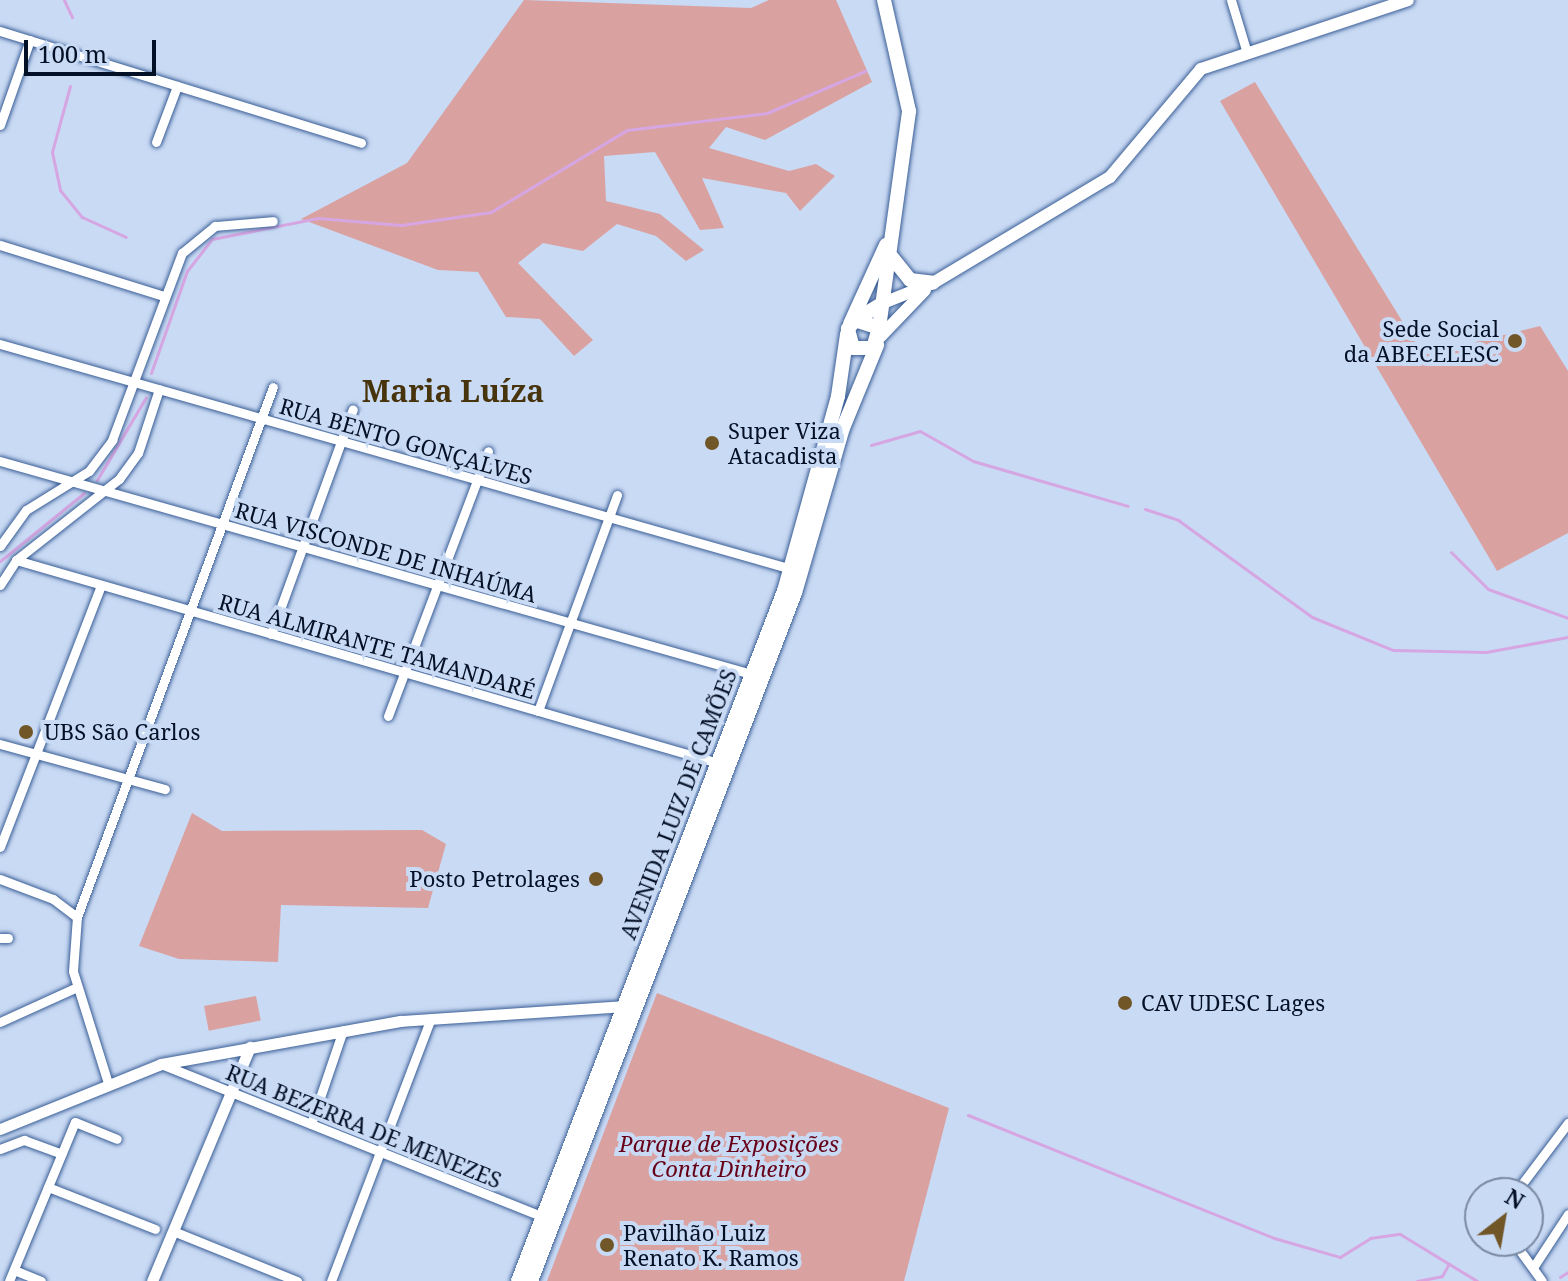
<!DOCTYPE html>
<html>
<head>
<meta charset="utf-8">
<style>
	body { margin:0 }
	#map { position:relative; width:1568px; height:1281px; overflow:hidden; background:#c9daf4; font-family:"Noto Serif",serif }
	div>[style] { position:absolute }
	.green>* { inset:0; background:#daa1a1; transform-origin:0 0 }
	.stream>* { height:3px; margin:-1.5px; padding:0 1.5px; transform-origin:1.5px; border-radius:1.5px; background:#d6a6e2 }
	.roads { filter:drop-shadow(0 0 2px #3a5e96) drop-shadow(0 0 2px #3a5e96) }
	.minor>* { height:9px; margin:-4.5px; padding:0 4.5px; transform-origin:4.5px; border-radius:4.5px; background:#fff }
	.tertiary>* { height:11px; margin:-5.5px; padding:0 5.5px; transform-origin:5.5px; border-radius:5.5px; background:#fff }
	.secondary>* { height:12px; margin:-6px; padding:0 6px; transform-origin:6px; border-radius:6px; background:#fff }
	.primary>* { height:14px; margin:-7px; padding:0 7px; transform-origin:7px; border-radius:7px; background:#fff }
	.dots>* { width:22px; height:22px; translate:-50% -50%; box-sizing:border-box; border:4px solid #c9daf4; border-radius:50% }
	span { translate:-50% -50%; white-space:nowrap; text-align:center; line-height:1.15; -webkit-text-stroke:8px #c9daf4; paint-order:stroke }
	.poi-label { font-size:22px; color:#041026 }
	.right { translate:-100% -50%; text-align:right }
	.left { translate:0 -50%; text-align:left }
	.street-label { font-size:22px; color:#041026 }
	.park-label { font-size:22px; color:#660017; font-style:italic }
	.district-label { font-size:30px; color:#47330c; font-weight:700 }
	.north { position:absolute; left:1464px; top:1177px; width:80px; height:80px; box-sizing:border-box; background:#c9daf4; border:2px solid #7a89a2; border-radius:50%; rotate:31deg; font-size:22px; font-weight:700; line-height:32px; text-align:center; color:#041026 }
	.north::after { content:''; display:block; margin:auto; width:28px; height:36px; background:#715628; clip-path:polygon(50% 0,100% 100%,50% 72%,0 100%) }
	.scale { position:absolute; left:24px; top:40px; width:132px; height:36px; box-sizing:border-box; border:4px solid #041026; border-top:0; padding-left:10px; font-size:24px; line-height:28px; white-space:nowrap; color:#041026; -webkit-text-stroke:6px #c9daf4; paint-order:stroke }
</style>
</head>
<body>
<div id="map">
	<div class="green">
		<div style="clip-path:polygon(524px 0,751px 8px,769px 0,836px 0,872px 82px,765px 140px,726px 127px,709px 148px,789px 171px,816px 164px,835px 176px,800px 211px,786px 193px,702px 178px,724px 228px,700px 230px,655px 152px,604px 156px,606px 201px,660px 214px,704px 250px,686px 261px,656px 236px,617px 224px,583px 251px,543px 243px,518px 263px,593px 340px,574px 356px,540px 319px,506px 317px,478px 272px,438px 270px,301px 219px,407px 163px)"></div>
		<div style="clip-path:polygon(1255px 82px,1423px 355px,1540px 326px,1568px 371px,1568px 533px,1497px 571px,1220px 101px)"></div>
		<div style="clip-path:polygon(192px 813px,222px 831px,422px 830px,446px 844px,428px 908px,281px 905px,278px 962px,179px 959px,139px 946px)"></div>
		<div style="clip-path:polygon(657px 993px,949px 1108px,904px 1281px,547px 1281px)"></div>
		<div style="left:256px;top:996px;width:25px;height:53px;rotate:79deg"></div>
	</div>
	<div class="stream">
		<div style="left:64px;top:0;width:19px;rotate:65deg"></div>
		<div style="left:70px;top:86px;width:68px;rotate:105.3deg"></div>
		<div style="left:52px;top:152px;width:39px;rotate:78deg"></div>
		<div style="left:60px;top:190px;width:35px;rotate:51deg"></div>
		<div style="left:82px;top:217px;width:48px;rotate:24.4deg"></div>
		<div style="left:151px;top:373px;width:108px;rotate:-70.6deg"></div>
		<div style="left:187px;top:271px;width:41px;rotate:-52deg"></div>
		<div style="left:212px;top:239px;width:108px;rotate:-11.2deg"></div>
		<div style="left:318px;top:218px;width:83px;rotate:4.8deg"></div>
		<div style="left:401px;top:225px;width:91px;rotate:-8.2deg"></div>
		<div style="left:491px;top:212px;width:159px;rotate:-31.1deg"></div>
		<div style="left:627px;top:130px;width:141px;rotate:-6.9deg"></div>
		<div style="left:767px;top:113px;width:107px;rotate:-23.2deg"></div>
		<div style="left:871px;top:445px;width:51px;rotate:-15.9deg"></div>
		<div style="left:920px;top:431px;width:61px;rotate:29.5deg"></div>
		<div style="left:973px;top:461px;width:161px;rotate:16.2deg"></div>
		<div style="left:97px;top:480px;width:96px;rotate:-59.4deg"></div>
		<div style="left:1145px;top:509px;width:35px;rotate:18deg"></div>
		<div style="left:1178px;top:520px;width:165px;rotate:35.9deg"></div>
		<div style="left:1312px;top:617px;width:87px;rotate:22.2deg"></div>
		<div style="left:1393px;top:650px;width:93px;rotate:1.2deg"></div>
		<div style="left:1486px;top:652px;width:83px;rotate:-10.4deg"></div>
		<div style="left:1451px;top:552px;width:52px;rotate:45deg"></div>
		<div style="left:1488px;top:589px;width:85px;rotate:19.9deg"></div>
		<div style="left:0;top:561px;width:108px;rotate:-39deg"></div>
		<div style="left:968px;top:1115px;width:330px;rotate:21.9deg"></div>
		<div style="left:1274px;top:1238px;width:69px;rotate:16.1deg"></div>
		<div style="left:1340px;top:1257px;width:36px;rotate:-32deg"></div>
		<div style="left:1370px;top:1238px;width:30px;rotate:-8deg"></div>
		<div style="left:1400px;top:1234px;width:90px;rotate:31.4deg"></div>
		<div style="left:1560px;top:1277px;width:9px;rotate:-32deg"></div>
		<div style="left:1417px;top:1281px;width:25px;rotate:-11deg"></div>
		<div style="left:1442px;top:1276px;width:13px;rotate:-61deg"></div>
	</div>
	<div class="roads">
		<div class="minor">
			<div style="left:1231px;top:0;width:55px;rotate:73.2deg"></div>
			<div style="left:0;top:31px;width:378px;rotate:17.2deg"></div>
			<div style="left:0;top:125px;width:90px;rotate:-70.6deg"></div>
			<div style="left:156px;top:142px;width:60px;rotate:-69.4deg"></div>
			<div style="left:0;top:245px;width:169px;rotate:17.3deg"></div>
			<div style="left:0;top:344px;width:826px;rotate:15.87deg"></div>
			<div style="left:0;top:461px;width:785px;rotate:15.83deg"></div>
			<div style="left:0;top:546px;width:44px;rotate:-54.2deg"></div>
			<div style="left:26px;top:510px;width:74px;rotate:-31.8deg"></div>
			<div style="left:89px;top:471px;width:39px;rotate:-53deg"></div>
			<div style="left:112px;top:440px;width:200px;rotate:-69.5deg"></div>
			<div style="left:182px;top:253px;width:43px;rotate:-39.3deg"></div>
			<div style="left:215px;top:226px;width:58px;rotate:-4.9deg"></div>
			<div style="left:16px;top:560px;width:735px;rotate:16.12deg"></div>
			<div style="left:0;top:585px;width:30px;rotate:-57deg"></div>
			<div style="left:16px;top:560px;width:131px;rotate:-38.2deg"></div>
			<div style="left:119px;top:479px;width:32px;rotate:-54deg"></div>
			<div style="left:138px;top:453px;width:67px;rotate:-71.8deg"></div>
			<div style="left:271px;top:634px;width:239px;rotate:-70deg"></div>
			<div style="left:538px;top:711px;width:230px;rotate:-69.9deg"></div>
			<div style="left:388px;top:716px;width:283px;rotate:-69.3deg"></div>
			<div style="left:0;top:744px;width:171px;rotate:15.3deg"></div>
			<div style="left:0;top:847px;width:281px;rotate:-68.9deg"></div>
			<div style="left:0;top:879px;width:57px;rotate:20.7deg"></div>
			<div style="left:53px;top:899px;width:30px;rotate:37deg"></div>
			<div style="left:0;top:938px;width:8px"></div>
			<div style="left:0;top:1022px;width:85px;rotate:-24.4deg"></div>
			<div style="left:161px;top:1064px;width:416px;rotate:21.8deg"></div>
			<div style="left:108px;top:1083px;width:117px;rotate:-107.4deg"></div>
			<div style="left:73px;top:971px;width:54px;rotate:-85.8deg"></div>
			<div style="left:77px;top:917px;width:565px;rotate:-69.71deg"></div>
			<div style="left:311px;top:1124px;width:99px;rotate:-71.2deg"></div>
			<div style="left:0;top:1149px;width:26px;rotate:-21deg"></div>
			<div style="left:24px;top:1140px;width:40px;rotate:20.2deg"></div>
			<div style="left:48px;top:1187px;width:115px;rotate:21.4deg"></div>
			<div style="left:1515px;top:1193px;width:88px;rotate:-52.9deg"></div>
			<div style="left:173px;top:1231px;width:134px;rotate:22deg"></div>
			<div style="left:1513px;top:1241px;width:49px;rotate:54.1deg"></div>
			<div style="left:1534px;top:1266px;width:62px;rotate:-56.8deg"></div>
			<div style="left:14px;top:1270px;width:29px;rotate:22deg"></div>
			<div style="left:9px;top:1281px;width:172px;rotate:-67.5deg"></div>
			<div style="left:75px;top:1122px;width:45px;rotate:22deg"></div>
			<div style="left:331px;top:1281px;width:281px;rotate:-69.2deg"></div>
		</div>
		<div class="tertiary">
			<div style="left:0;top:1129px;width:174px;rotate:-22deg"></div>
			<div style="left:161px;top:1064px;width:243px;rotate:-10.2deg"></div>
			<div style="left:400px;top:1021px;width:228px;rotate:-3.8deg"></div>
			<div style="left:152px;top:1281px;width:254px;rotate:-67.3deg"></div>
		</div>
		<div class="secondary">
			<div style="left:883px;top:303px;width:54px;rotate:-21.8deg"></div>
			<div style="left:933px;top:283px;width:206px;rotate:-30.9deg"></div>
			<div style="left:1110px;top:177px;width:141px;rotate:-49.9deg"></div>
			<div style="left:1201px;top:69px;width:218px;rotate:-18.4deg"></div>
			<div style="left:880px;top:337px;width:65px;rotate:-46.2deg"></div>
		</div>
		<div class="primary">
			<div style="left:890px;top:255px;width:32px;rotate:51deg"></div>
			<div style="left:910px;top:280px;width:23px;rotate:7deg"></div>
			<div style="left:855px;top:320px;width:25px;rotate:18deg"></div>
			<div style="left:879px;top:328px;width:21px;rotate:107deg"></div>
			<div style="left:873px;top:348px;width:20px;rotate:180deg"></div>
			<div style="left:853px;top:348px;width:20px;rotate:-105deg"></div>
			<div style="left:848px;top:329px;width:11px;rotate:-52deg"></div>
			<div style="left:855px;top:320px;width:33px;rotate:-31deg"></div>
			<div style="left:850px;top:324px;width:87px;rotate:-65.5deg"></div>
			<div style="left:879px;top:328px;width:219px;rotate:-82.1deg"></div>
			<div style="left:909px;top:111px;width:114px;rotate:-102.7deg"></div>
			<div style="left:518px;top:1281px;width:739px;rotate:-68.92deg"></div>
			<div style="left:784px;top:591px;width:202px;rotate:-74.5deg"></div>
			<div style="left:838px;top:396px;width:63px;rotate:-81.7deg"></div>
			<div style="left:531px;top:1281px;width:737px;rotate:-69.01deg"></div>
			<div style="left:795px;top:593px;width:172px;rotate:-73.8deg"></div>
			<div style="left:843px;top:428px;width:90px;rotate:-67.7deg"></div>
		</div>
	</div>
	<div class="dots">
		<div style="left:1515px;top:341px;background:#715628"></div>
		<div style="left:712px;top:443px;background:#715628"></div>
		<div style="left:26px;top:732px;background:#715628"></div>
		<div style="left:596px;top:879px;background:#715628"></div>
		<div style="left:1125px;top:1003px;background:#715628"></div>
		<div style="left:607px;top:1245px;background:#715628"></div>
	</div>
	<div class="poi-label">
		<span class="right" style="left:1499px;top:341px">Sede Social<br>da ABECELESC</span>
		<span class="left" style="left:728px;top:443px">Super Viza<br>Atacadista</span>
		<span class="left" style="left:44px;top:732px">UBS São Carlos</span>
		<span class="right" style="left:580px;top:879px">Posto Petrolages</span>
		<span class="left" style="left:1141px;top:1003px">CAV UDESC Lages</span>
		<span class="left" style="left:623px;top:1245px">Pavilhão Luiz<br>Renato K. Ramos</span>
	</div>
	<div class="street-label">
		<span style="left:406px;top:441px;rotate:16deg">RUA BENTO GONÇALVES</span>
		<span style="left:386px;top:552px;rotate:16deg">RUA VISCONDE DE INHAÚMA</span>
		<span style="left:377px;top:646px;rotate:16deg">RUA ALMIRANTE TAMANDARÉ</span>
		<span style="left:678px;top:804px;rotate:-69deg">AVENIDA LUIZ DE CAMÕES</span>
		<span style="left:364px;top:1126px;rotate:22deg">RUA BEZERRA DE MENEZES</span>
	</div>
	<div class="park-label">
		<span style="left:729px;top:1156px">Parque de Exposições<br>Conta Dinheiro</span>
	</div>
	<div class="district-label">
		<span style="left:453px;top:391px">Maria Luíza</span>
	</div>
	<div class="north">N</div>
	<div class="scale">100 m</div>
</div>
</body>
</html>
